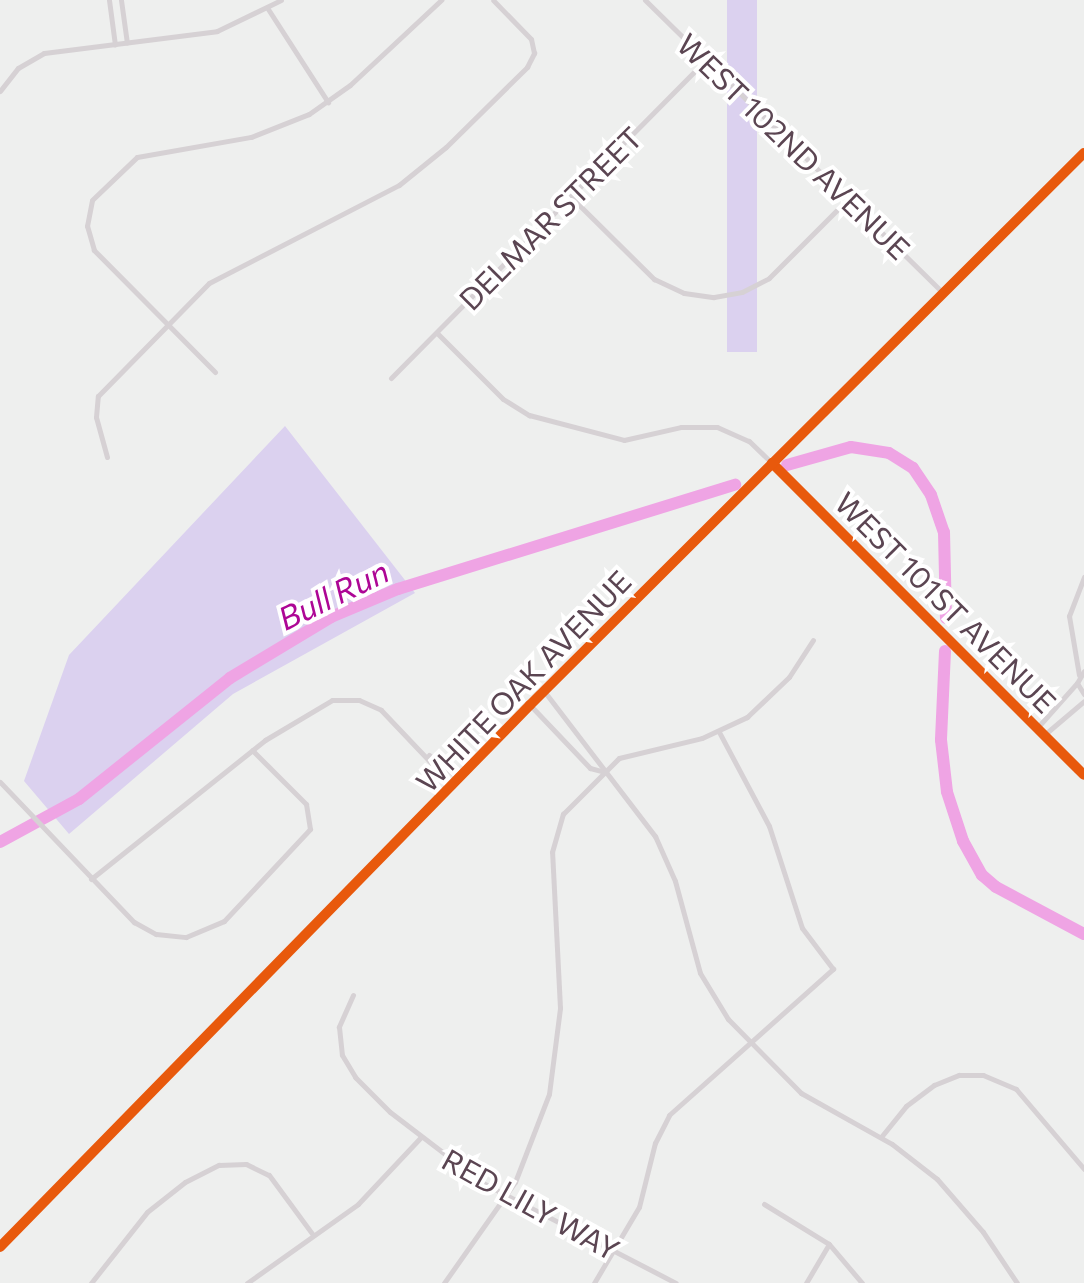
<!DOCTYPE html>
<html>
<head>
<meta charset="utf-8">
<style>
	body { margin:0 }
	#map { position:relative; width:1084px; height:1283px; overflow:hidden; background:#eeefee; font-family:Commissioner,sans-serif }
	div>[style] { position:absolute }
	.green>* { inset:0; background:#dbd1ef; transform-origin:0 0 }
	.river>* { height:12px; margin:-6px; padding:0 6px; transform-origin:6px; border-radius:6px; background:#efa4e4 }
	.street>* { height:5px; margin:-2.5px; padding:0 2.5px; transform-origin:2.5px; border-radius:2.5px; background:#d6d1d4 }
	.secondary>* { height:7px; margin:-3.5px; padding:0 3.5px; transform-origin:3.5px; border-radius:3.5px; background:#d5d0d3 }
	.cycleway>* { height:10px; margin:-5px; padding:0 5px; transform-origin:5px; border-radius:5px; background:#e8590c }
	span { translate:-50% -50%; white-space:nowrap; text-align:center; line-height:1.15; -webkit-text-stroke:8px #fff; paint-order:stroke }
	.street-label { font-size:30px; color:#5b4552 }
	.water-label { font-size:32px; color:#ad0695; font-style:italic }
</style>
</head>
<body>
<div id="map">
	<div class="green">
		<div style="left:727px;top:0;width:30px;height:352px"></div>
		<div style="clip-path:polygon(285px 426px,415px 593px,233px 694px,69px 834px,24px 781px,69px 655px)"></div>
	</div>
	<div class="river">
		<div style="left:787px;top:465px;width:66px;rotate:-15.7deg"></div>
		<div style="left:851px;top:447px;width:38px;rotate:9deg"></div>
		<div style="left:889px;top:453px;width:28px;rotate:32deg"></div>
		<div style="left:913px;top:468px;width:32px;rotate:56deg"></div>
		<div style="left:931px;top:495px;width:39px;rotate:71deg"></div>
		<div style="left:944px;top:532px;width:86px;rotate:88.7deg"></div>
		<div style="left:945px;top:651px;width:89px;rotate:92.6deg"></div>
		<div style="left:941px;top:740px;width:52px;rotate:83.4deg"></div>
		<div style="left:947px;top:792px;width:52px;rotate:71.9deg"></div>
		<div style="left:963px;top:841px;width:39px;rotate:61deg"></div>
		<div style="left:982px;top:875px;width:18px;rotate:41deg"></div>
		<div style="left:996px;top:887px;width:100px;rotate:28.1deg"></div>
		<div style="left:0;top:842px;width:90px;rotate:-28.6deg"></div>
		<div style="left:79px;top:799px;width:193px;rotate:-38.7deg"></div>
		<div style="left:230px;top:678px;width:118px;rotate:-31.1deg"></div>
		<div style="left:331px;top:617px;width:73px;rotate:-22.7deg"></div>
		<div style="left:398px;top:589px;width:353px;rotate:-17.2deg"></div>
	</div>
	<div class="street">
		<div style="left:109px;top:0;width:45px;rotate:82.4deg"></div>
		<div style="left:121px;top:0;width:43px;rotate:82.1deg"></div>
		<div style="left:645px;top:0;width:418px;rotate:44.5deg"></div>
		<div style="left:268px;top:9px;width:111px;rotate:57.2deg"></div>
		<div style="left:0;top:91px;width:29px;rotate:-52deg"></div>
		<div style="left:18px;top:68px;width:30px;rotate:-30deg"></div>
		<div style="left:44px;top:53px;width:174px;rotate:-7.2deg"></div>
		<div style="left:217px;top:31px;width:71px;rotate:-25.8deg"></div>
		<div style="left:571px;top:197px;width:117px;rotate:44.7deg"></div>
		<div style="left:654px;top:279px;width:33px;rotate:25deg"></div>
		<div style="left:684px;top:293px;width:30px;rotate:8deg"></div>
		<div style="left:714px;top:297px;width:28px;rotate:-10deg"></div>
		<div style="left:742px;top:292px;width:30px;rotate:-27deg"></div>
		<div style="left:769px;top:278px;width:113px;rotate:-45deg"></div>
		<div style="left:437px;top:333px;width:93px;rotate:45deg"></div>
		<div style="left:503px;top:399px;width:31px;rotate:32deg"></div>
		<div style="left:529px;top:415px;width:98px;rotate:14.7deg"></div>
		<div style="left:624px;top:440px;width:58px;rotate:-12.8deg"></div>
		<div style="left:681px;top:427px;width:36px"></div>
		<div style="left:717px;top:427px;width:35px;rotate:24deg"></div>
		<div style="left:749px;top:441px;width:32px;rotate:44deg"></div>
		<div style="left:215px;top:372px;width:172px;rotate:-134.8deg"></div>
		<div style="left:94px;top:250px;width:25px;rotate:-106deg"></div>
		<div style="left:87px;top:226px;width:26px;rotate:-79deg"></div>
		<div style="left:92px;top:200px;width:62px;rotate:-43.7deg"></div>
		<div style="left:137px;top:157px;width:116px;rotate:-10deg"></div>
		<div style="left:251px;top:137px;width:62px;rotate:-21.6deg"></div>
		<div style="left:309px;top:114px;width:50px;rotate:-35.3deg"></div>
		<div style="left:350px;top:85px;width:125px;rotate:-43deg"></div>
		<div style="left:391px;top:378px;width:452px;rotate:-45.3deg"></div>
		<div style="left:107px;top:457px;width:41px;rotate:-105.4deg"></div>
		<div style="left:96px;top:417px;width:21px;rotate:-85deg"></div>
		<div style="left:98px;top:396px;width:158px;rotate:-45.5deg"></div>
		<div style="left:209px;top:283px;width:214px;rotate:-27.3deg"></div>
		<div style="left:399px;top:185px;width:60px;rotate:-39deg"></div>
		<div style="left:446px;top:147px;width:114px;rotate:-44.6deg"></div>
		<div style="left:527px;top:67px;width:16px;rotate:-63deg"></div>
		<div style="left:534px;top:53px;width:14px;rotate:-102deg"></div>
		<div style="left:531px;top:39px;width:54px;rotate:-134.3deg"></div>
		<div style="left:1084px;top:671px;width:14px;rotate:120deg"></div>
		<div style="left:1077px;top:683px;width:13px;rotate:58deg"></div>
		<div style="left:1079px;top:675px;width:60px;rotate:-99.6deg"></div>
		<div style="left:1069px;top:616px;width:42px;rotate:-69deg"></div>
		<div style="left:544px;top:691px;width:183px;rotate:52.6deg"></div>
		<div style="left:655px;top:836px;width:49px;rotate:66deg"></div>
		<div style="left:675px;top:881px;width:95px;rotate:74.8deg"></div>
		<div style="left:700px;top:973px;width:54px;rotate:58.7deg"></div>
		<div style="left:728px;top:1019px;width:104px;rotate:45.4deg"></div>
		<div style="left:801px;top:1093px;width:104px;rotate:29.3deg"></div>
		<div style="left:892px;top:1144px;width:57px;rotate:37.9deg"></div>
		<div style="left:937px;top:1179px;width:70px;rotate:49deg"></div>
		<div style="left:983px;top:1232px;width:61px;rotate:56.3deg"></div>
		<div style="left:530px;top:705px;width:87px;rotate:46.4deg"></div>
		<div style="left:590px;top:768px;width:11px;rotate:15deg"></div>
		<div style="left:1037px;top:728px;width:60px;rotate:-48.4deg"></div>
		<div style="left:1044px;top:735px;width:52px;rotate:-40.4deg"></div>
		<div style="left:429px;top:755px;width:39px;rotate:38deg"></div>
		<div style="left:0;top:782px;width:194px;rotate:46.3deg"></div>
		<div style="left:134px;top:922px;width:25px;rotate:29deg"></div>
		<div style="left:156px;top:934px;width:30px;rotate:6deg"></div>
		<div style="left:186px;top:937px;width:41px;rotate:-22.8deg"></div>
		<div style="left:224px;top:921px;width:126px;rotate:-46.9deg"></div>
		<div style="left:310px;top:829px;width:25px;rotate:-99deg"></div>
		<div style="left:306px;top:804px;width:76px;rotate:-135deg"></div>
		<div style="left:91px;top:879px;width:223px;rotate:-38.6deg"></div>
		<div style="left:265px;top:740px;width:78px;rotate:-30.8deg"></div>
		<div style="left:332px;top:700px;width:27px"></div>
		<div style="left:359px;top:700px;width:24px;rotate:24deg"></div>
		<div style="left:381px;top:710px;width:105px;rotate:46.5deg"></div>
		<div style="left:353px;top:995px;width:35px;rotate:114deg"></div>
		<div style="left:339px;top:1027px;width:28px;rotate:84deg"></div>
		<div style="left:342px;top:1055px;width:26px;rotate:59deg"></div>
		<div style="left:355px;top:1077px;width:49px;rotate:45deg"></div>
		<div style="left:390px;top:1112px;width:117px;rotate:37.4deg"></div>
		<div style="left:483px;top:1183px;width:217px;rotate:27.4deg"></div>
		<div style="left:881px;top:1137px;width:40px;rotate:-51deg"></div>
		<div style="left:906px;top:1106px;width:35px;rotate:-37deg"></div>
		<div style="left:934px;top:1085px;width:27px;rotate:-22deg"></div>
		<div style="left:959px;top:1075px;width:24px"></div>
		<div style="left:983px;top:1075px;width:36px;rotate:23deg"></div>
		<div style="left:1016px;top:1089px;width:105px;rotate:49.6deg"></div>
		<div style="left:764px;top:1204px;width:76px;rotate:31.6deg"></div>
		<div style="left:829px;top:1244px;width:51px;rotate:49.8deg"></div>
		<div style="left:91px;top:1283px;width:90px;rotate:-51.7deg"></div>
		<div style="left:147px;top:1212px;width:48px;rotate:-38.3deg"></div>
		<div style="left:185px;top:1182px;width:38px;rotate:-27deg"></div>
		<div style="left:219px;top:1165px;width:27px;rotate:-2deg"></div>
		<div style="left:246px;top:1164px;width:25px;rotate:26deg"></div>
		<div style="left:269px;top:1175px;width:74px;rotate:53.7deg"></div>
		<div style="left:247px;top:1283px;width:136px;rotate:-35.4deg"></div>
		<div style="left:358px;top:1204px;width:91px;rotate:-46.8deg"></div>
		<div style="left:444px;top:1283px;width:123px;rotate:-54.9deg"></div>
		<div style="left:515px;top:1182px;width:94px;rotate:-68.9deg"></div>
		<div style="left:549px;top:1094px;width:87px;rotate:-82.7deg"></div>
		<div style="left:560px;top:1008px;width:156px;rotate:-92.9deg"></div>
		<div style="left:552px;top:852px;width:40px;rotate:-74deg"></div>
		<div style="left:563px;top:814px;width:79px;rotate:-45deg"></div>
		<div style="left:619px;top:758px;width:85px;rotate:-13.5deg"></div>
		<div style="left:702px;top:738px;width:50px;rotate:-25deg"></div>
		<div style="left:747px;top:717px;width:58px;rotate:-43.6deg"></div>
		<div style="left:789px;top:677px;width:44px;rotate:-57deg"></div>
		<div style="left:594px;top:1283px;width:88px;rotate:-59.4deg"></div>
		<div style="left:639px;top:1207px;width:66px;rotate:-76deg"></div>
		<div style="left:655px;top:1143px;width:31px;rotate:-63deg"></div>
		<div style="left:669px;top:1115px;width:220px;rotate:-41.7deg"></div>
		<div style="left:833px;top:969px;width:51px;rotate:-127.1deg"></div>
		<div style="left:802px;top:928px;width:107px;rotate:-107.9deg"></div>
		<div style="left:769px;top:826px;width:106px;rotate:-118deg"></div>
		<div style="left:806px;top:1283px;width:45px;rotate:-59.5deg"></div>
	</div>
	<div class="secondary">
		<div style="left:772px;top:463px;width:441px;rotate:45deg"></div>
		<div style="left:0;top:1247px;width:758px;rotate:-45.64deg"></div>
		<div style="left:530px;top:705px;width:782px;rotate:-44.9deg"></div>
	</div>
	<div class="cycleway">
		<div style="left:772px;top:463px;width:441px;rotate:45deg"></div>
		<div style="left:0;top:1247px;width:758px;rotate:-45.64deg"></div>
		<div style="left:530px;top:705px;width:782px;rotate:-44.9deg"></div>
	</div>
	<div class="street-label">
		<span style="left:794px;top:146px;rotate:44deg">WEST 102ND AVENUE</span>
		<span style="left:550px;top:218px;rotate:-45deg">DELMAR STREET</span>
		<span style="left:946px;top:602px;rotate:45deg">WEST 101ST AVENUE</span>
		<span style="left:523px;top:681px;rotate:-46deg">WHITE OAK AVENUE</span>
		<span style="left:531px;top:1204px;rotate:29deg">RED LILY WAY</span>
	</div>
	<div class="water-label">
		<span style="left:333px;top:594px;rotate:-26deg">Bull Run</span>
	</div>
</div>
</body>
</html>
